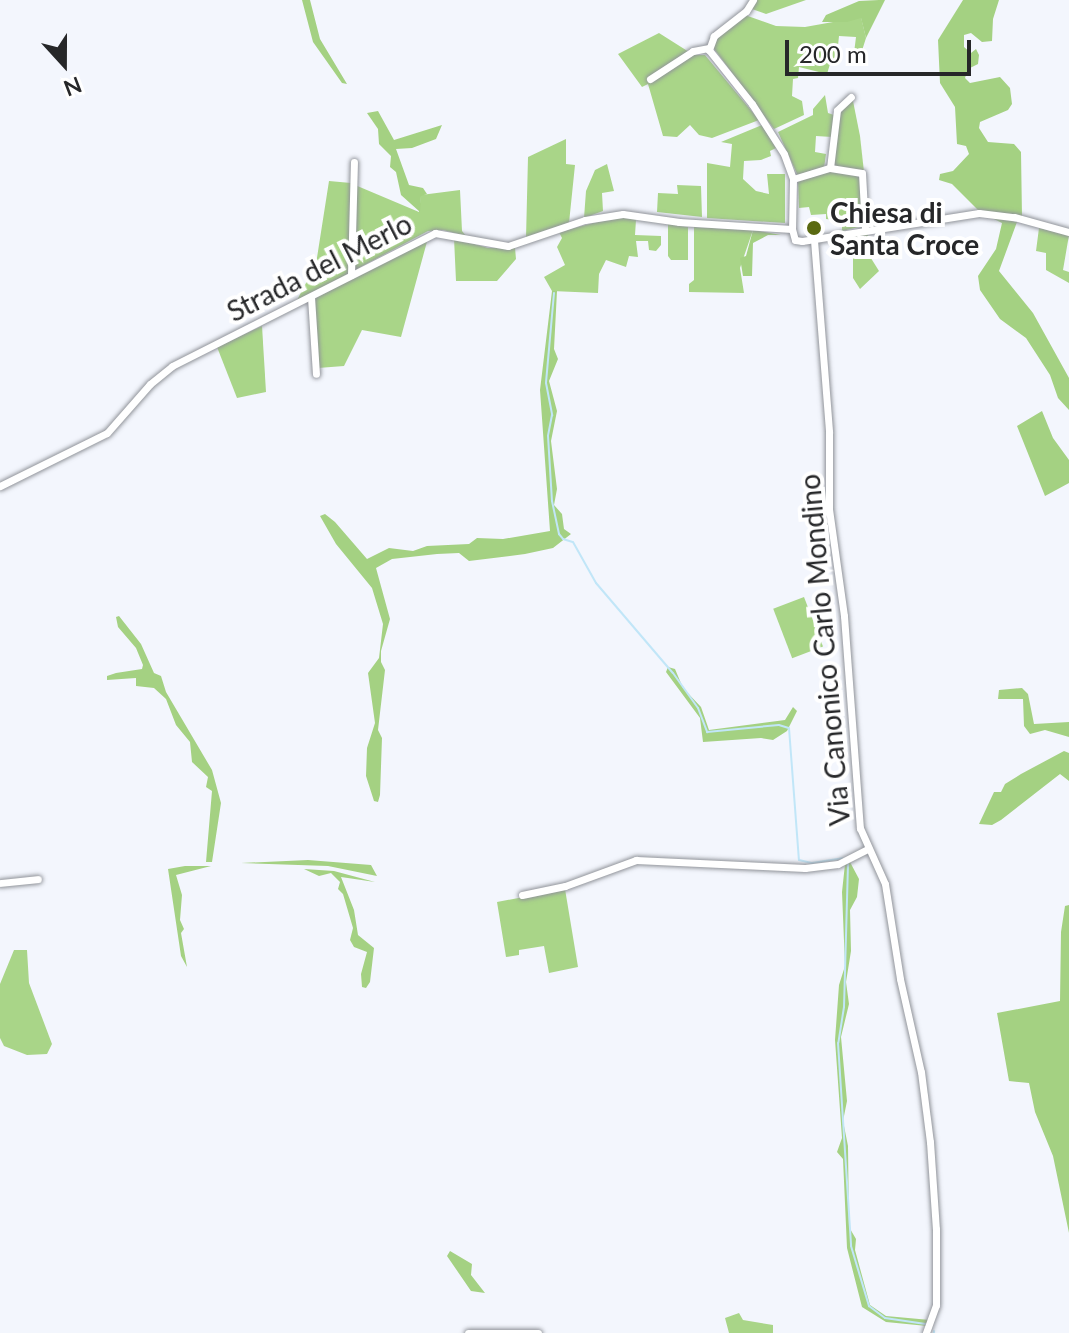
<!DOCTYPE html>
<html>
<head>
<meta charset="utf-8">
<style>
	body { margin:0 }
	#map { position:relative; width:1069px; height:1333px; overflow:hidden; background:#f3f6fd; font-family:Lato,sans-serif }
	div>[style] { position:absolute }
	.green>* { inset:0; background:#a9d588; transform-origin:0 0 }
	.forest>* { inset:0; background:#a4d182 }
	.stream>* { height:2px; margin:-1px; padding:0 1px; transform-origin:1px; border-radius:1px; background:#c1e6f8 }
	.roads { filter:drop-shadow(0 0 2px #91949a) drop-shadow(0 0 2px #91949a) }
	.minor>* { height:7px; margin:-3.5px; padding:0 3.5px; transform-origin:3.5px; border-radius:3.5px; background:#fff }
	.dots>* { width:22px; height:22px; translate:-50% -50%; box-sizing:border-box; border:4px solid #fff; border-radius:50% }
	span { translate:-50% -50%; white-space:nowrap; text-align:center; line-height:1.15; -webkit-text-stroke:8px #fff; paint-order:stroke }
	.poi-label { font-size:28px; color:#262729; font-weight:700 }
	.left { translate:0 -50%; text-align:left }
	.street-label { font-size:28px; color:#262729 }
	.north { position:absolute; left:24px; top:24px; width:80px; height:80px; -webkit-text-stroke:6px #fff; paint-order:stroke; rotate:159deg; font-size:22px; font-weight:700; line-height:32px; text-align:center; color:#262729 }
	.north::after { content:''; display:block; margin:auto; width:28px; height:36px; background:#262729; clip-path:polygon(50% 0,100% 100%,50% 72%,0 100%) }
	.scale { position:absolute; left:785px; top:40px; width:186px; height:36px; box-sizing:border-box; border:4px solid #262729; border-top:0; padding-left:10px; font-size:24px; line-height:28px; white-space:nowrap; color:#262729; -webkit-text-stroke:6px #fff; paint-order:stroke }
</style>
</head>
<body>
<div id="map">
	<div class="green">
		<div style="clip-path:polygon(756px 0,806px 0,766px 14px,752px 9px)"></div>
		<div style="clip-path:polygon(745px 15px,776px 26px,805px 27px,861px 17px,866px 38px,859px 60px,853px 61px,856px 37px,839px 36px,836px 65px,830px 64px,827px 74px,799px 67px,798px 78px,793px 79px,792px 96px,802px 101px,804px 115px,774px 129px,712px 46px,715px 39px)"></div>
		<div style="clip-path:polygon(659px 33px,689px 52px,648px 79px,648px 83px,691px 55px,705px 55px,759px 120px,712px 138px,699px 135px,690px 125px,677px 137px,663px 136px,648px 84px,642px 87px,618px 54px)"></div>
		<div style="clip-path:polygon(825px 95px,828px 113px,834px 115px,832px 137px,816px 136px,815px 152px,826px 154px,824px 168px,798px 176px,778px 132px,813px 115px,813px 109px)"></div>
		<div style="clip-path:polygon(853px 101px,860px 136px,864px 172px,832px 167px,839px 110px)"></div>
		<div style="clip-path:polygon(762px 125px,776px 148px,770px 151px,771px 156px,761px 160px,744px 161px,743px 179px,756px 191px,769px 194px,767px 174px,785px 174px,785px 223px,707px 218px,707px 163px,730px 167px,732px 144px,721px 142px)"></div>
		<div style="clip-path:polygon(566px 139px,566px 164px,575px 165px,569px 223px,526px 238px,528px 157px)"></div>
		<div style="clip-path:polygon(607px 164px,614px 191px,602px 193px,603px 211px,584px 218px,586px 191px,595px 170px)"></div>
		<div style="clip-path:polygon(830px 171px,860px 175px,863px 226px,842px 231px,842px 221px,826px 219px,826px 214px,811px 215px,809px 207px,799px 208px,798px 180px)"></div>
		<div style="clip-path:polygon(329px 181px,351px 183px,349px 273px,296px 302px,316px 264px)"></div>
		<div style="clip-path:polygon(355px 185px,419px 212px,421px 195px,460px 190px,462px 231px,466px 236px,443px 230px,428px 231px,353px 271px)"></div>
		<div style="clip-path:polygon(677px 185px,701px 186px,702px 217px,657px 212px,658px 193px,678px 194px)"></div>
		<div style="clip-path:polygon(616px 217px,649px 220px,636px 220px,635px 235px,661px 236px,661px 245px,656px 251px,649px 250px,648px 241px,636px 241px,638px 257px,629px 256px,626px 267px,606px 260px,599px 274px,598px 293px,552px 291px,544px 277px,565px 265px,557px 247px,562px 238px,559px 232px)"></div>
		<div style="clip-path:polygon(668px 224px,688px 227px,688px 260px,671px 260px,668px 256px)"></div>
		<div style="clip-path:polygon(694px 227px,753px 230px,740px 268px,744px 293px,689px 292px,689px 284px,694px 280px)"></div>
		<div style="clip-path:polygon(1039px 228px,1069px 235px,1063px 270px,1069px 272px,1069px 283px,1046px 270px,1046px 253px,1036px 251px)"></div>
		<div style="clip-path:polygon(868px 232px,869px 255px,879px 271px,860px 289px,853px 278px,853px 235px)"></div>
		<div style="clip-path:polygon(428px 238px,401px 337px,362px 330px,344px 366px,318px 368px,314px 299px)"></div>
		<div style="clip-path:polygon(454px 238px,488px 248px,515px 248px,516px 259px,497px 281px,456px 281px)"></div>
		<div style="clip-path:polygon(262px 326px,266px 392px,237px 398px,217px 347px)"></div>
		<div style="left:804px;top:597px;width:53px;height:33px;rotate:69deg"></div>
		<div style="clip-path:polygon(565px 889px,578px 967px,549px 973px,544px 946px,519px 950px,519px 955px,506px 957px,497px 902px)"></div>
		<div style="clip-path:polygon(14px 950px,27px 950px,29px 983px,52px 1044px,47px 1054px,27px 1055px,4px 1046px,0 1038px,0 984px)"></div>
		<div style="clip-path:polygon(739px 1313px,743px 1320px,773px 1325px,773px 1333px,729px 1333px,725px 1318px)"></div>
	</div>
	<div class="forest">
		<div style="clip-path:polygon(302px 0,310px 0,320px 39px,347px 84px,342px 83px,313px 42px)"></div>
		<div style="clip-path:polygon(879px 0,885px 0,866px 38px,861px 18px,847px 22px,822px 22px,826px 15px,859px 1px)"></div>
		<div style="clip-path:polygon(963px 0,999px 0,993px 19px,992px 41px,982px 42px,971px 33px,964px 35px,964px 47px,971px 53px,976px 49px,979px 55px,978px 64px,968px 69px,965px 78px,970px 83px,1000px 77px,1010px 88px,1012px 104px,1008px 110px,980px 122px,979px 128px,988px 142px,1014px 144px,1021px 152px,1022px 217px,978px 210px,952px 184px,939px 180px,940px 174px,953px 171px,969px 154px,966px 146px,957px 144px,955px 107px,940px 83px,938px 40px)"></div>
		<div style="clip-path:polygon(378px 111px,394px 140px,442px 125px,436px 139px,412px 148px,396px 149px,409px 185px,423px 188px,427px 194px,421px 196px,420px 212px,401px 195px,396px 172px,390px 167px,391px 156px,379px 144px,378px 129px,367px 113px)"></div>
		<div style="clip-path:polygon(986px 215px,1017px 222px,999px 271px,1033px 313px,1069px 378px,1069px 410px,1058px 398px,1050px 375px,1026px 338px,1000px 319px,980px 290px,978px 276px,996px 249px,1002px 223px)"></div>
		<div style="clip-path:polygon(753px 230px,781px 235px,768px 235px,753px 243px,752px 276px,743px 276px,740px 258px,746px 256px)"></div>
		<div style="clip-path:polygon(552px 291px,557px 291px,554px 349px,558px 359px,549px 381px,557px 411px,551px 441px,557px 489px,554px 505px,562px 514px,564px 529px,571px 534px,553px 548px,525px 554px,469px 561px,459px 553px,437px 554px,392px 559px,376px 568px,390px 619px,381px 651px,381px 662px,385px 670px,378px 730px,382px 738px,380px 795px,378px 802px,374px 801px,366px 776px,367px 748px,375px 723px,368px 673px,379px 658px,383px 624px,372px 588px,336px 544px,320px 516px,325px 514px,335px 522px,367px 559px,389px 548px,413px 551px,427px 546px,469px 544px,477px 538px,503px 539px,550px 531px,540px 390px)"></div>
		<div style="clip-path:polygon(1042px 411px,1053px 438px,1069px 460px,1069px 483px,1045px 496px,1017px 426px)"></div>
		<div style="clip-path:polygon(119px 616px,141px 644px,154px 673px,161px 676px,166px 692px,212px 770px,221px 803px,212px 862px,206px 862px,212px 791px,206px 787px,208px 777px,192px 762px,190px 742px,176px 725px,166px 699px,154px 688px,136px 686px,136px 678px,107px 680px,107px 676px,116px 673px,142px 669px,143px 665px,136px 648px,118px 627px,116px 617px)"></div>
		<div style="clip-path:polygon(668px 667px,675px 669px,683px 688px,701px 707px,709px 730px,785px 720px,793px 707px,797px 711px,787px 731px,773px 740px,761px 738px,703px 742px,700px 718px,666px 672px)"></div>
		<div style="clip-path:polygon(1022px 688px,1028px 694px,1034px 724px,1069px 722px,1069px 737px,1045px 730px,1030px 734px,1024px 726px,1023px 699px,998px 699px,999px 690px)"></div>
		<div style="clip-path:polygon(1064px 751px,1069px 753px,1069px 781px,1060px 774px,1001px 820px,992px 825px,979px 824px,994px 792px,1001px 792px,1005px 784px,1021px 774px)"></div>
		<div style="clip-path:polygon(308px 860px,371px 865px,377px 876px,328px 866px,241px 863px)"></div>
		<div style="clip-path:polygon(850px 862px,859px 879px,857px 897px,850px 910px,851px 951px,846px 982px,849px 1004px,841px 1037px,847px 1101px,843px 1121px,848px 1146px,849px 1227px,856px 1239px,855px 1250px,870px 1305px,886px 1316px,930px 1320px,927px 1326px,886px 1322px,862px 1307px,847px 1248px,843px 1159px,837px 1152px,842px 1138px,835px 1040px,839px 985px,845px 966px,842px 892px,845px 864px)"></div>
		<div style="clip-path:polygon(185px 866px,211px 866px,176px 875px,182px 895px,180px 920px,184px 929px,181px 933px,187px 967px,181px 956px,168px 869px)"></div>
		<div style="clip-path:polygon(304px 869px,334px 871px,375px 882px,341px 877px,354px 910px,358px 935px,374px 948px,370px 982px,366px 988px,362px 987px,361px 974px,367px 952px,354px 947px,350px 940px,353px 928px,343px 894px,338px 889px,340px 882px,331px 873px,319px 876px)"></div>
		<div style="clip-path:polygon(1069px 905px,1069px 1233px,1053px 1156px,1035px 1112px,1029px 1083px,1009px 1081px,997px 1013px,1060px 1001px,1061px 932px,1065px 906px)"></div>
		<div style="clip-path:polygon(450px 1251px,472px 1264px,471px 1275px,485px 1293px,471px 1291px,447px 1256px)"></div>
	</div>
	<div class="stream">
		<div style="left:554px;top:293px;width:90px;rotate:95.1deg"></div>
		<div style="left:546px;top:383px;width:33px;rotate:79deg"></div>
		<div style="left:552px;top:415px;width:21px;rotate:101deg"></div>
		<div style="left:548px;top:436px;width:65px;rotate:86.5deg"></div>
		<div style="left:552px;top:501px;width:34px;rotate:78deg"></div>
		<div style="left:559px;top:534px;width:6px;rotate:51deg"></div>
		<div style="left:563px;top:539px;width:10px;rotate:17deg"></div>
		<div style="left:573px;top:542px;width:47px;rotate:60.7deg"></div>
		<div style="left:596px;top:583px;width:118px;rotate:49.5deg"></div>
		<div style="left:673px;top:673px;width:43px;rotate:54.5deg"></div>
		<div style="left:698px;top:708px;width:26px;rotate:69deg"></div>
		<div style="left:707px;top:732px;width:72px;rotate:-5.6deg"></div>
		<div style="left:779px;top:725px;width:10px;rotate:17deg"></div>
		<div style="left:789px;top:728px;width:132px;rotate:85.7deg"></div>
		<div style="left:799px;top:860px;width:13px;rotate:13deg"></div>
		<div style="left:812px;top:863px;width:31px;rotate:-9deg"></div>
		<div style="left:848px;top:864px;width:143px;rotate:91.6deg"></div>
		<div style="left:844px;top:1007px;width:36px;rotate:99deg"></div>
		<div style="left:838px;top:1043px;width:203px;rotate:86.3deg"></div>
		<div style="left:851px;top:1246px;width:63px;rotate:73.3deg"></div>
		<div style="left:869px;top:1306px;width:20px;rotate:37deg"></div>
		<div style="left:885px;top:1318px;width:41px;rotate:8.3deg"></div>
		<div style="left:934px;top:1333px;width:2px;rotate:-90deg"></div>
	</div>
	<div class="roads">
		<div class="minor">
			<div style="left:753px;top:0;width:13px;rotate:122deg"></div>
			<div style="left:746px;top:11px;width:41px;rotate:142deg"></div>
			<div style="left:714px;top:36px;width:15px;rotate:110deg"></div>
			<div style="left:709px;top:50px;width:69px;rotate:51.5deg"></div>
			<div style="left:752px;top:104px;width:59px;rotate:57.4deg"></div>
			<div style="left:784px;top:154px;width:27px;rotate:70deg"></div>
			<div style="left:793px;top:179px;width:50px;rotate:91.1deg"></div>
			<div style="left:650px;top:79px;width:51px;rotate:-33.1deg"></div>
			<div style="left:693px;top:51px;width:15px;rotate:-11deg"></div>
			<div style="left:830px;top:168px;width:32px;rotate:9deg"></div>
			<div style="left:862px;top:173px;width:56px;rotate:86.9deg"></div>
			<div style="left:793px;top:179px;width:39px;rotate:-17deg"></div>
			<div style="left:830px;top:168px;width:58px;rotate:-83.1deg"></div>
			<div style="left:837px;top:110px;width:19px;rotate:-43deg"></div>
			<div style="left:814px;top:240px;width:193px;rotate:85.5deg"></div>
			<div style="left:829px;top:432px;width:77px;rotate:90deg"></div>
			<div style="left:829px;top:509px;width:108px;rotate:82deg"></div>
			<div style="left:844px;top:616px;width:213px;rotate:85.7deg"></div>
			<div style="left:860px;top:828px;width:61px;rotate:65.9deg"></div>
			<div style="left:885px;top:884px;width:96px;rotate:81deg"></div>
			<div style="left:900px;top:979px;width:95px;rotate:77.3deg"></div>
			<div style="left:921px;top:1072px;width:71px;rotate:82.7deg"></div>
			<div style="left:930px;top:1142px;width:87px;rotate:86.1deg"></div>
			<div style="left:936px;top:1229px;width:76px;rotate:90deg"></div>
			<div style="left:936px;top:1305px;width:30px;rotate:110deg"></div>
			<div style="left:351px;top:275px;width:113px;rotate:-88.5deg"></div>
			<div style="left:311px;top:297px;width:77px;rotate:86.3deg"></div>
			<div style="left:0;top:486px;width:119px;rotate:-26.4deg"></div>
			<div style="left:107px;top:433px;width:65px;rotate:-48.7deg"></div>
			<div style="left:150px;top:384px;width:28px;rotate:-39deg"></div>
			<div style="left:172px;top:366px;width:295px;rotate:-26.8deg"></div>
			<div style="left:435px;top:233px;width:74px;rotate:10.1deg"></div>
			<div style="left:508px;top:246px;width:81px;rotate:-18.7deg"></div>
			<div style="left:585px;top:220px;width:38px;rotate:-9deg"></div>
			<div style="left:623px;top:214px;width:57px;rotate:8.1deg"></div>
			<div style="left:679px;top:222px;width:113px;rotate:3.5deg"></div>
			<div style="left:792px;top:229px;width:11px;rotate:75deg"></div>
			<div style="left:795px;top:240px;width:7px;rotate:8deg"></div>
			<div style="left:802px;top:241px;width:179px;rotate:-9deg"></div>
			<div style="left:979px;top:213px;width:35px;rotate:7deg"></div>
			<div style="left:1014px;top:217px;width:57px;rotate:15.3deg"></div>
			<div style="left:0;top:883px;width:38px;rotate:-6deg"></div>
			<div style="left:522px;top:895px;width:44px;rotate:-11.8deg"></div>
			<div style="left:565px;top:886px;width:76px;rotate:-20.1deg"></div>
			<div style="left:636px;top:860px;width:169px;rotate:2.7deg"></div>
			<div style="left:805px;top:868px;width:33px;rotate:-7deg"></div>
			<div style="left:838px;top:864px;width:34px;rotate:-27deg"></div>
			<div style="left:468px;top:1333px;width:70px"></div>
		</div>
	</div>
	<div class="dots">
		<div style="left:814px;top:228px;background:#5a6911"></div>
	</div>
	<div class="poi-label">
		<span class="left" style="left:830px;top:228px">Chiesa di<br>Santa Croce</span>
	</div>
	<div class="street-label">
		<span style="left:319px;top:267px;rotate:-27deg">Strada del Merlo</span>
		<span style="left:824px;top:650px;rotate:-95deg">Via Canonico Carlo Mondino</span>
	</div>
	<div class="north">N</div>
	<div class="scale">200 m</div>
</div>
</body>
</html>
